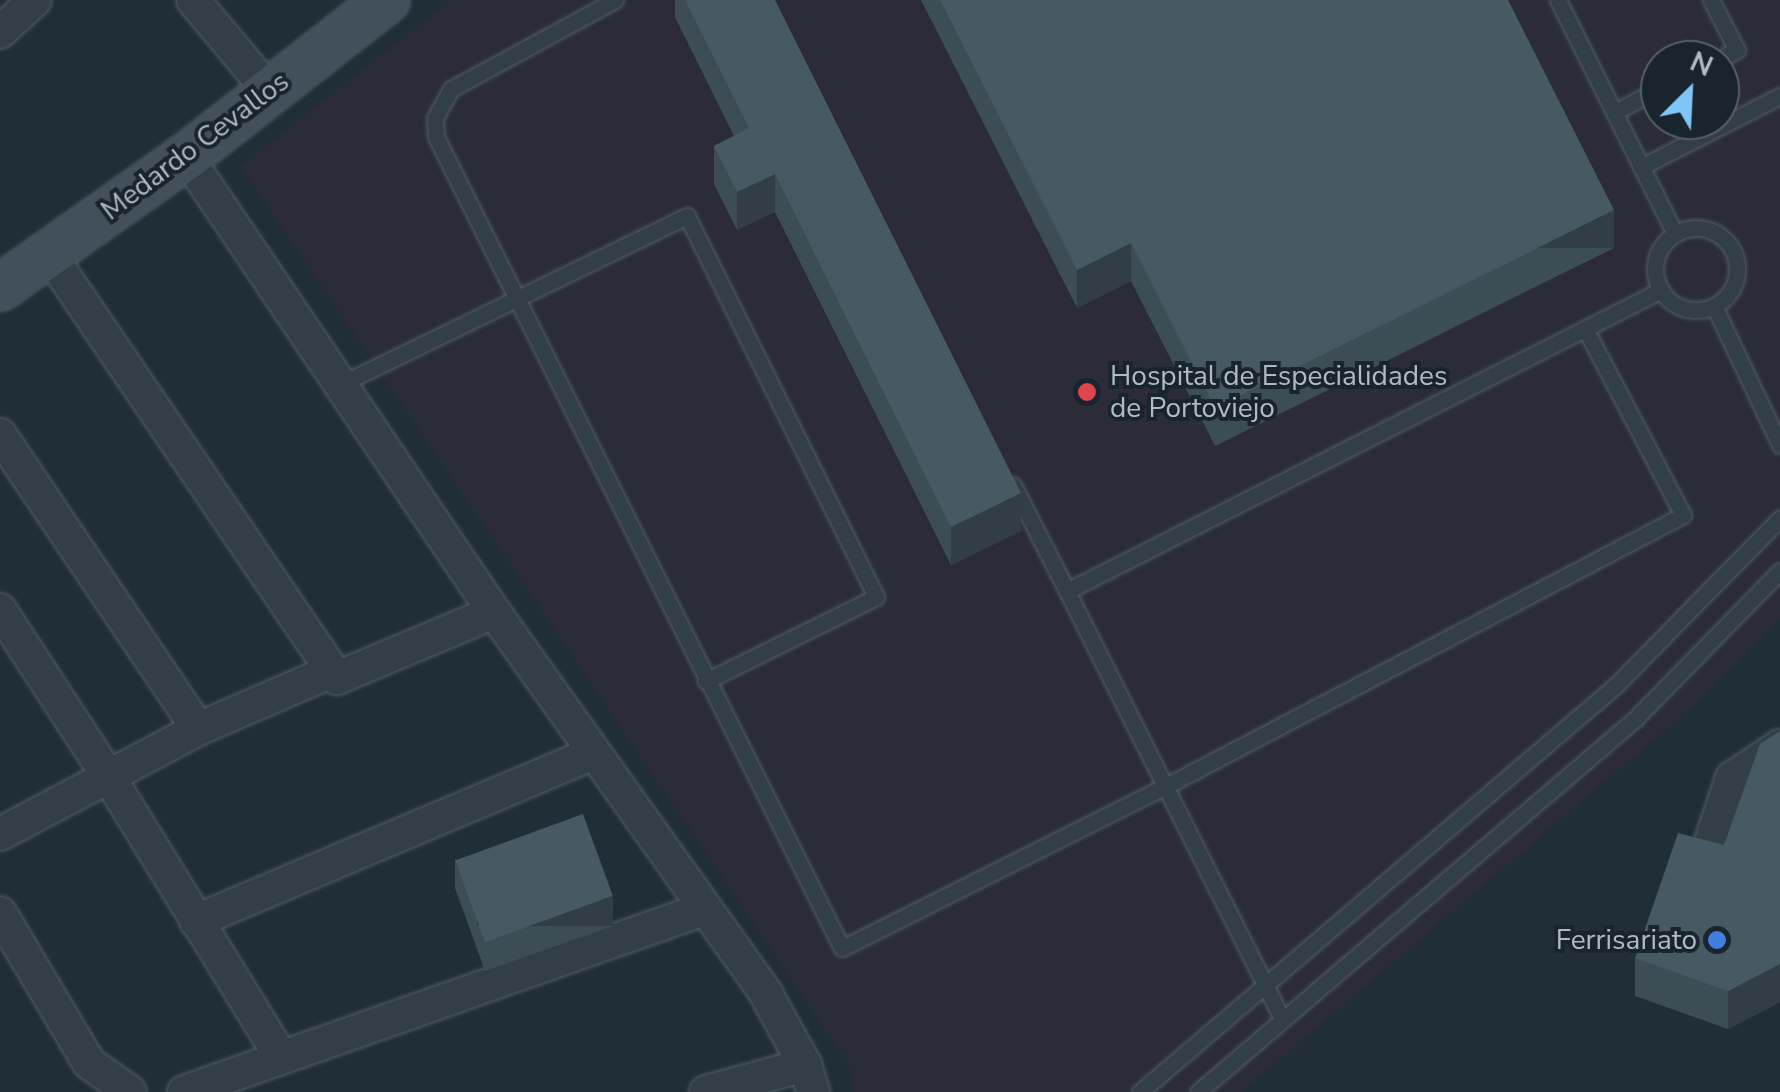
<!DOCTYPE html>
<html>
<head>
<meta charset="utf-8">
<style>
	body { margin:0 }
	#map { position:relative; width:1780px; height:1092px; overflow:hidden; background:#202e37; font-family:"Nunito Sans",sans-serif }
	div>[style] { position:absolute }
	.medical>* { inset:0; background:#2b2c38 }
	.roads { filter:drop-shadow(0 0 2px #505d65) drop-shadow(0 0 2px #505d65) }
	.lane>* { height:15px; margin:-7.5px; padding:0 7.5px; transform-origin:7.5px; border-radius:7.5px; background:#333f47 }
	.lane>.ring { margin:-7.5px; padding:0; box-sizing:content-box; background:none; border:15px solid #333f47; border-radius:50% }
	.street>* { height:32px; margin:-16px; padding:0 16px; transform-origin:16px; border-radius:16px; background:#333f47 }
	.secondary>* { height:45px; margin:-22.5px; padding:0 22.5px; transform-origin:22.5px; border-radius:22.5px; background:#41505a }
	.wall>* { inset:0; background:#3d4d55 }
	.shaded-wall>* { inset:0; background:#323e45; transform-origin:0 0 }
	.building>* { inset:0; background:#475963; transform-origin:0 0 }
	.dots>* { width:28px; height:28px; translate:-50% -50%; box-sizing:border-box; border:5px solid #19242c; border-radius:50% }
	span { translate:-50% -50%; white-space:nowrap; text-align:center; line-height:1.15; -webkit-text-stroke:8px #19242c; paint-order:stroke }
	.street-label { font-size:28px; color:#adbbc4 }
	.poi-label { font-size:28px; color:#adbbc4 }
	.left { translate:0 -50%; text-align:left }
	.right { translate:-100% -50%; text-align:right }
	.north { position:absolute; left:1640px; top:40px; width:100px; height:100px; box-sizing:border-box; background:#19242c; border:2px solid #546069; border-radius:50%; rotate:24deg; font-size:28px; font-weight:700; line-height:40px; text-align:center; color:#adbbc4 }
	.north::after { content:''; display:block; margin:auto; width:35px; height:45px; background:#7ec6f8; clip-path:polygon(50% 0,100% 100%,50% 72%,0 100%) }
</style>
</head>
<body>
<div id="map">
	<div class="medical">
		<div style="clip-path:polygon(evenodd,451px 0,1780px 0,1780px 619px,1697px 703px,1242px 1092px,853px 1092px,848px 1063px,241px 166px,451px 0,1660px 60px,1720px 60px,1720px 120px,1660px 120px,1660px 60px)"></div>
	</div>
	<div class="roads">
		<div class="lane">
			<div style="left:615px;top:0;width:187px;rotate:151.5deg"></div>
			<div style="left:451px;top:89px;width:33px;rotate:119deg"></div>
			<div style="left:435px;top:118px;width:19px;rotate:87deg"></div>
			<div style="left:436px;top:137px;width:907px;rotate:63.41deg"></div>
			<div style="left:842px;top:948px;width:360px;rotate:-26.6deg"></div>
			<div style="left:1164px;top:787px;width:586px;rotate:-27.66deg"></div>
			<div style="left:1683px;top:515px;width:209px;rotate:-117.7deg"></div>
			<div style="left:1558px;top:0;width:262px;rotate:63.4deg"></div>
			<div style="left:1711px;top:0;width:56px;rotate:62.5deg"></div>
			<div style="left:1737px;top:50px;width:22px;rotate:153deg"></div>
			<div style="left:1615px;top:112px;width:51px;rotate:-28.1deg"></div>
			<div style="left:1641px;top:167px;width:156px;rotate:-27.1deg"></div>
			<div class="ring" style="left:1655px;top:228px;width:67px;height:67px"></div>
			<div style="left:1714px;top:306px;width:154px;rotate:64.6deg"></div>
			<div style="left:341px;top:384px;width:385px;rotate:-25.9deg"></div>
			<div style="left:687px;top:216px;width:425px;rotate:63.6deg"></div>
			<div style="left:876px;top:597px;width:190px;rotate:153.7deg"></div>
			<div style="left:1013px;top:485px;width:119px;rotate:63deg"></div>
			<div style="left:1067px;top:591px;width:666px;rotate:-26.87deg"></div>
			<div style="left:1067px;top:591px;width:480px;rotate:63.3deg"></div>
			<div style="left:1140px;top:1092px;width:625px;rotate:-40.52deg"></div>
			<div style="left:1615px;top:686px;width:235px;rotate:-45.5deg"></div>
			<div style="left:1198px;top:1092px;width:575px;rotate:-40.48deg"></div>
			<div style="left:1635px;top:719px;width:207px;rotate:-45.6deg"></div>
		</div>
		<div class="street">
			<div style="left:193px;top:0;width:119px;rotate:50.1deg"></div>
			<div style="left:0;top:32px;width:47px;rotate:-42.4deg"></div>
			<div style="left:186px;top:156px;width:550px;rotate:55.96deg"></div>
			<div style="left:494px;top:612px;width:469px;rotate:54.5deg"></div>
			<div style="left:766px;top:994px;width:81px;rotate:61.2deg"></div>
			<div style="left:805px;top:1065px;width:28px;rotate:73deg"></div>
			<div style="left:49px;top:254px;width:513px;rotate:55.81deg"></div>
			<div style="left:337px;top:678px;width:170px;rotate:-22.8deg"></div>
			<div style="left:0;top:435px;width:354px;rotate:56deg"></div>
			<div style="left:0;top:610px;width:196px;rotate:56.9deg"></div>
			<div style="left:107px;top:774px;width:332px;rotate:58.4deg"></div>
			<div style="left:0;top:834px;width:224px;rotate:-27.9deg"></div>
			<div style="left:198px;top:729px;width:146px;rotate:-23.4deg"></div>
			<div style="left:1704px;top:862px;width:89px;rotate:-71.6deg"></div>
			<div style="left:1732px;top:778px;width:58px;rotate:-33.7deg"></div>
			<div style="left:0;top:913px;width:174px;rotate:59.3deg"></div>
			<div style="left:89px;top:1063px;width:50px;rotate:35.3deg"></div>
			<div style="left:196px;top:921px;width:431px;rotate:-22.9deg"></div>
			<div style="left:184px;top:1092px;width:551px;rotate:-19.39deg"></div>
			<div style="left:706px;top:1092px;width:103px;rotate:-15.3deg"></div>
		</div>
		<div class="secondary">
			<div style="left:0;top:287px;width:228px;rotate:-35.2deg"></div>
			<div style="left:186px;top:156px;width:254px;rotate:-38deg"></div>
		</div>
	</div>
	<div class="wall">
		<div style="clip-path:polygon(675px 0,685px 0,1021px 531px,951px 565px,775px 212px,737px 230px,714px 184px,714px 146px,734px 136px,675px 17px)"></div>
		<div style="clip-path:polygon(921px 0,1508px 0,1614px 248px,1215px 446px,1131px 281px,1077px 308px)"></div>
		<div style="clip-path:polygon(1780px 731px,1780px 1002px,1728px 1029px,1635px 996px,1635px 958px,1724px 845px)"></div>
		<div style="clip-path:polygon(455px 859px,613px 926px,485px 971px,455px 888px)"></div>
	</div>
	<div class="shaded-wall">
		<div style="clip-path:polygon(775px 174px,775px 212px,737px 230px,737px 192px)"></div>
		<div style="left:1614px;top:210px;width:38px;height:445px;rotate:90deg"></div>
		<div style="clip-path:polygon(1131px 243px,1131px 281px,1077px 308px,1077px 270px)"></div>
		<div style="clip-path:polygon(1021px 493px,1021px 531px,951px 565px,951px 527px)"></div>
		<div style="left:613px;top:896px;width:30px;height:136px;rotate:90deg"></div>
		<div style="clip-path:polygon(1780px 964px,1780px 1002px,1728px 1029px,1728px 991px)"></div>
	</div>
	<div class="building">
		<div style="clip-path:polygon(685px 0,775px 0,1021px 493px,951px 527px,775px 174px,737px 192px,714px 146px,749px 128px)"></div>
		<div style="clip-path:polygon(940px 0,1508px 0,1614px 210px,1215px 408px,1131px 243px,1077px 270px)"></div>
		<div style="clip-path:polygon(1780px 731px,1780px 964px,1728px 991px,1635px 958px,1678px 833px,1724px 845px,1760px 744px)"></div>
		<div style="left:583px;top:814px;width:87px;height:136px;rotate:70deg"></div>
	</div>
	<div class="dots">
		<div style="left:1087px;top:392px;background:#e0444e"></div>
		<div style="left:1717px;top:940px;background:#3f7fe0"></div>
	</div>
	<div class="street-label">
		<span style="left:195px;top:146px;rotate:-37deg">Medardo Cevallos</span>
	</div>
	<div class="poi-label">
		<span class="left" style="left:1110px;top:392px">Hospital de Especialidades<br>de Portoviejo</span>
		<span class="right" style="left:1697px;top:940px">Ferrisariato</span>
	</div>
	<div class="north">N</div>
</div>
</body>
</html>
